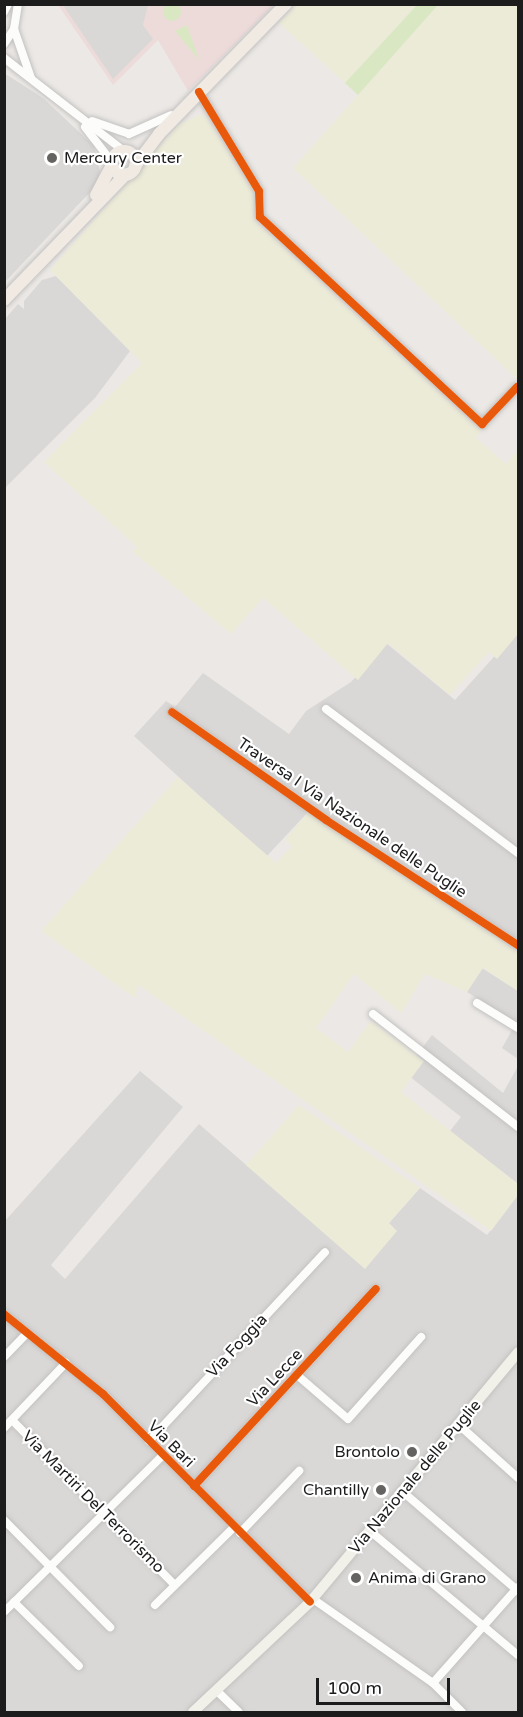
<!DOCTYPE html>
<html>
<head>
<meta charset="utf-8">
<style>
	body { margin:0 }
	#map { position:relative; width:523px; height:1717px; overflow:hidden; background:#ebe8e5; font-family:"Varela Round",sans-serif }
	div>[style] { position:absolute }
	.residential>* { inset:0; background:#dad8d6 }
	.commercial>* { inset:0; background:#eddbda }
	.religious>* { inset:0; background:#d9d8d6 }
	.farmland>* { inset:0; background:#ecebd8 }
	.grass>* { inset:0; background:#d9e8c3 }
	.round { border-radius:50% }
	.roads { filter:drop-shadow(0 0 2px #c3c2c1) drop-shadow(0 0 2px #c3c2c1) }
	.street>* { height:8px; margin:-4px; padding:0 4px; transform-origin:4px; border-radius:4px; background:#fcfcfb }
	.secondary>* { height:10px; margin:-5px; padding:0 5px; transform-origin:5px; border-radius:5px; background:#f2f1e9 }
	.primary>* { height:12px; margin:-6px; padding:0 6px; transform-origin:6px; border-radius:6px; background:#f0eae3 }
	.primary>.ring { margin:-6px; padding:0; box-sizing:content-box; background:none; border:12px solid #f0eae3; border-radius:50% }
	.cycleway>* { height:8px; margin:-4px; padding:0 4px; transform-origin:4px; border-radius:4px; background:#e8590c }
	.dots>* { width:16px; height:16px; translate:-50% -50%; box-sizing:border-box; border:3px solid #fff; border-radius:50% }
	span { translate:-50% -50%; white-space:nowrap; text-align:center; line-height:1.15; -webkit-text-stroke:4.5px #fff; paint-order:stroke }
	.poi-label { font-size:16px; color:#1c1c1c }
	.left { translate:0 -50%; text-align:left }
	.right { translate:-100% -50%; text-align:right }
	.street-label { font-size:16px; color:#1c1c1c }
	.frame { position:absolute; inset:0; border:6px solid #1c1c1c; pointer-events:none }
	.scale { position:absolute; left:316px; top:1678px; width:134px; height:27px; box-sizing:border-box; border:3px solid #1c1c1c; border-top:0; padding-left:8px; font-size:18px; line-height:21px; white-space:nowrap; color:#1c1c1c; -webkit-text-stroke:4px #fff; paint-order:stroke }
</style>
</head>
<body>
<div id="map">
	<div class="residential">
		<div style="clip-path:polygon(4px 73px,43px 98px,94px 146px,100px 172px,94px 188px,5px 282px)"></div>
		<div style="clip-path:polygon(56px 276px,130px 351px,95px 398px,5px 488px,5px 319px,18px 304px,24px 309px,24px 301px,42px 280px)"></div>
		<div style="clip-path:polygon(518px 630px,518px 947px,308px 812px,266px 857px,134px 736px,166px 701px,175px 707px,203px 673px,289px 734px,306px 711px,351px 682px,386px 643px,455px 700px)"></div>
		<div style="clip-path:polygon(482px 968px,518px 991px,518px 1059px,502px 1048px,516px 1023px,467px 992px)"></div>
		<div style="clip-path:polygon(432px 1035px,503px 1093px,518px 1066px,518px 1184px,450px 1131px,461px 1117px,404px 1072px)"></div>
		<div style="clip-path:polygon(140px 1071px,183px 1107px,51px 1265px,65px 1279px,199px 1124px,304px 1215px,397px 1232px,388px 1224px,420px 1188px,487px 1235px,518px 1195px,518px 1712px,5px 1712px,4px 1222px)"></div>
	</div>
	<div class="commercial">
		<div style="clip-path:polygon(58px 5px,274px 5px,188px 91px,158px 40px,113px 85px)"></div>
	</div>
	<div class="religious">
		<div style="clip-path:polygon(63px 5px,148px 5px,143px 25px,153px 39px,113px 79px)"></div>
	</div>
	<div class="farmland">
		<div style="clip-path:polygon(296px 5px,417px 5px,345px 83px,279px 23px)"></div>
		<div style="clip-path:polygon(438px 5px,518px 5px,518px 380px,293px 168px)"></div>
		<div style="clip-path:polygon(203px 114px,254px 190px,253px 219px,481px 431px,476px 438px,506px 464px,518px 451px,518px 634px,497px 659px,489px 652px,450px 695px,388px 643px,358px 680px,263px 598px,231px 634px,133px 552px,137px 547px,44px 462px,142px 363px,50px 270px,179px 124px)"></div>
		<div style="clip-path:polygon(178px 777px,276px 863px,292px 846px,285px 840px,308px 812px,518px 951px,518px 991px,483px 968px,467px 992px,425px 974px,401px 1013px,354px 974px,316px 1028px,348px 1052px,371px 1021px,424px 1061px,401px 1092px,518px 1184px,518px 1195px,491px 1231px,138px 985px,135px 998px,41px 931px)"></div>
		<div style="clip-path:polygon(299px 1105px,420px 1188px,389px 1223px,397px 1231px,365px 1269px,246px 1165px)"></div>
	</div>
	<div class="grass">
		<div class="round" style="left:163px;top:3px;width:18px;height:18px"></div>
		<div style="clip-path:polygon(417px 5px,438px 5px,358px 95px,345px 83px)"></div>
		<div style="clip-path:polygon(187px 25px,199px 60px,175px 31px)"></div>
	</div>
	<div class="roads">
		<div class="street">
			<div style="left:4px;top:12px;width:9px;rotate:-63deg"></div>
			<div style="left:14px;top:29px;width:52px;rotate:70.9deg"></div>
			<div style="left:4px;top:44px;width:18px;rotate:-56deg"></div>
			<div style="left:14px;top:29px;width:25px;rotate:-81deg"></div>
			<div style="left:4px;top:58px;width:152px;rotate:37.8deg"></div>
			<div style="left:199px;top:92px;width:116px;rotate:58.8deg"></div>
			<div style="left:259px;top:191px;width:26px;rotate:88deg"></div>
			<div style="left:260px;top:217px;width:304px;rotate:43deg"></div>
			<div style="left:482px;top:424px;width:51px;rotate:-46.6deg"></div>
			<div style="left:92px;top:121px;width:39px;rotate:19deg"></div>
			<div style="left:129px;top:134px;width:46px;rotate:-24.3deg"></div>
			<div style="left:85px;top:127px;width:44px;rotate:52.4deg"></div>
			<div style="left:326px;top:709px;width:240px;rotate:36.9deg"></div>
			<div style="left:172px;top:712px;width:188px;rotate:35deg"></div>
			<div style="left:326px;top:820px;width:229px;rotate:33.1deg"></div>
			<div style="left:477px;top:1003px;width:48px;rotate:31.4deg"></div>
			<div style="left:373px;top:1014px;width:184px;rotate:37.9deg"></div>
			<div style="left:4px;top:1314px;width:127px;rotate:38.9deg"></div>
			<div style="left:103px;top:1394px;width:293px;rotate:45.1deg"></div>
			<div style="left:4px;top:1357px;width:32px;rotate:-46deg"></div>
			<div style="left:297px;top:1375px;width:67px;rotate:40.8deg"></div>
			<div style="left:348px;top:1419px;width:110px;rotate:-48.3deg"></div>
			<div style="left:12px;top:1420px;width:231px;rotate:45.4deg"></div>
			<div style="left:459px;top:1425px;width:79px;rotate:41.9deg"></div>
			<div style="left:4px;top:1428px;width:90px;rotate:-46.4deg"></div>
			<div style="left:149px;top:1441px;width:258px;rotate:-47deg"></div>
			<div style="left:194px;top:1486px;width:268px;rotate:-47.3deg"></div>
			<div style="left:403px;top:1492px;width:152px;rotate:40.7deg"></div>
			<div style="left:4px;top:1520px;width:151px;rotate:45.3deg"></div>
			<div style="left:370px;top:1531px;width:193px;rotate:40deg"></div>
			<div style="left:240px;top:1533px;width:86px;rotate:-46.4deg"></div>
			<div style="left:313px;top:1599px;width:146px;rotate:35deg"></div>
			<div style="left:433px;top:1683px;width:41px;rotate:45deg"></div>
			<div style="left:14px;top:1602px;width:91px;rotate:44.6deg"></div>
			<div style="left:155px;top:1605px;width:111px;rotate:-44.6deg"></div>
			<div style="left:4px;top:1612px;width:223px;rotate:-44.6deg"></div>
			<div style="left:433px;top:1683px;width:128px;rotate:-48.5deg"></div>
			<div style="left:217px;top:1691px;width:30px;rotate:44deg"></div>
		</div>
		<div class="secondary">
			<div style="left:193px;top:1712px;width:161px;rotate:-43.2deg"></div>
			<div style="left:310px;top:1602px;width:325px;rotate:-50.2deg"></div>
		</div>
		<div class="primary">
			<div class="ring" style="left:112px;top:151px;width:12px;height:12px"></div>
			<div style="left:135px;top:166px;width:40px;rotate:-53deg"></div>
			<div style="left:159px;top:134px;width:182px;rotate:-45.7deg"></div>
			<div style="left:96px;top:195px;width:34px;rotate:-62deg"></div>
			<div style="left:4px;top:300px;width:175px;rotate:-45.9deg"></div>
		</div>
	</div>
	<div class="cycleway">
		<div style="left:199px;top:92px;width:116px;rotate:58.8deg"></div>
		<div style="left:259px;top:191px;width:26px;rotate:88deg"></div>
		<div style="left:260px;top:217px;width:304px;rotate:43deg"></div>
		<div style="left:482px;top:424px;width:51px;rotate:-46.6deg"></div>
		<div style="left:172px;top:712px;width:188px;rotate:35deg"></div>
		<div style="left:326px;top:820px;width:229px;rotate:33.1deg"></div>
		<div style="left:4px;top:1314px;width:127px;rotate:38.9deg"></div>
		<div style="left:103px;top:1394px;width:293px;rotate:45.1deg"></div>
		<div style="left:194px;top:1486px;width:268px;rotate:-47.3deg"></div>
	</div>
	<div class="dots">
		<div style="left:52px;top:158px;background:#646362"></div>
		<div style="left:412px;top:1452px;background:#646362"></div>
		<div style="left:381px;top:1490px;background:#646362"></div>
		<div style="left:356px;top:1578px;background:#646362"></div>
	</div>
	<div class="poi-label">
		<span class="left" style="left:64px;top:158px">Mercury Center</span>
		<span class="right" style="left:400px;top:1452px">Brontolo</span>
		<span class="right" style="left:369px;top:1490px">Chantilly</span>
		<span class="left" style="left:368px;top:1578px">Anima di Grano</span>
	</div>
	<div class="street-label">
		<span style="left:352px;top:818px;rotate:34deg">Traversa I Via Nazionale delle Puglie</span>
		<span style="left:237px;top:1346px;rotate:-47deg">Via Foggia</span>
		<span style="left:275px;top:1378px;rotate:-47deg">Via Lecce</span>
		<span style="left:171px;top:1444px;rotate:45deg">Via Bari</span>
		<span style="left:415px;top:1477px;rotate:-50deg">Via Nazionale delle Puglie</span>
		<span style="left:93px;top:1502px;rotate:45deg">Via Martiri Del Terrorismo</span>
	</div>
	<div class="frame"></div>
	<div class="scale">100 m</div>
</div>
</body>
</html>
